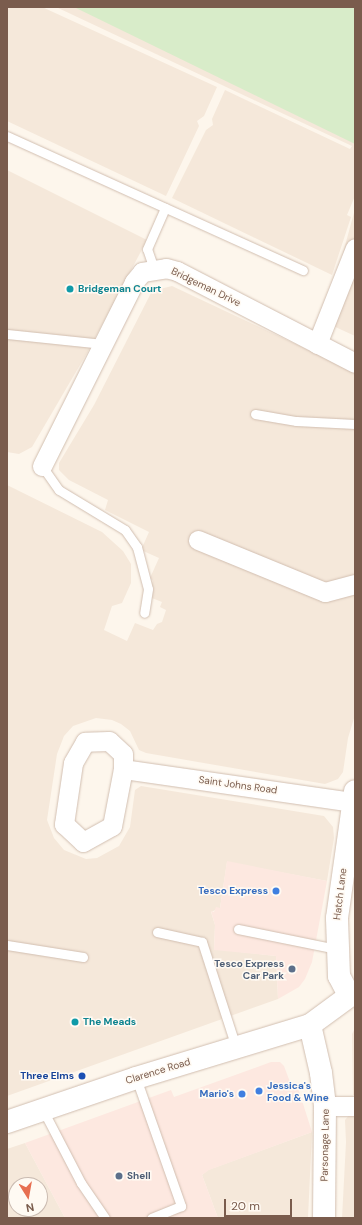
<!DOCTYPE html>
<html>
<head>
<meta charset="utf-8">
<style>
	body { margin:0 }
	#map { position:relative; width:362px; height:1225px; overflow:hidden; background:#fdf6ec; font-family:"DM Sans",sans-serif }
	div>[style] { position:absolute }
	.residential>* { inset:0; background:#f5e8da }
	.commercial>* { inset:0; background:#fde8e0 }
	.green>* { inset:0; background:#d8ecc9 }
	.roads { filter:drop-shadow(0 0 1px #d1beb0) drop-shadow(0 0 1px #d1beb0) }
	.service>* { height:9px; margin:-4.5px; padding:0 4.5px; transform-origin:4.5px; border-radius:4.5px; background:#fff }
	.minor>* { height:19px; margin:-9.5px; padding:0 9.5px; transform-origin:9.5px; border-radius:9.5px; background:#fff }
	.tertiary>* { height:22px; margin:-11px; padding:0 11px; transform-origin:11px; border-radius:11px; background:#fff }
	.secondary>* { height:22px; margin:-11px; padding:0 11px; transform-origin:11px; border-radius:11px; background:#fff }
	.dots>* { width:11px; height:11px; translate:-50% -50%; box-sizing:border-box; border:2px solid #fffaf3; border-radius:50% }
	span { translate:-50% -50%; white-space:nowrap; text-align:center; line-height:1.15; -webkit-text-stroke:3px #fffaf3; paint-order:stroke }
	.street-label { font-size:10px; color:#7a5c4d }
	.culture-label { font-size:10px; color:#0d838f; font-weight:700 }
	.left { translate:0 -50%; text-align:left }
	.shop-label { font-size:10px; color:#366cbe; font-weight:700 }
	.right { translate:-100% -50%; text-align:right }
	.service-label { font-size:10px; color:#4e5e75; font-weight:700 }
	.transit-label { font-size:10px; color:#164399; font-weight:700 }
	.frame { position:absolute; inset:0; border:8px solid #7a5c4d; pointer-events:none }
	.north { position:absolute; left:8px; top:1177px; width:40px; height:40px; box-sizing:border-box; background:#fffaf3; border:1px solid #cabbb1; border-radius:50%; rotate:169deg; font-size:11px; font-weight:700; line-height:16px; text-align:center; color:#7a5c4d }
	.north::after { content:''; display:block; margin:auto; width:14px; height:18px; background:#e76f51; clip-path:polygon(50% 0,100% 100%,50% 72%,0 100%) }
	.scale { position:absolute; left:224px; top:1199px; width:68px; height:18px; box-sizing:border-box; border:2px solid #7a5c4d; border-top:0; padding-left:5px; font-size:12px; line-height:14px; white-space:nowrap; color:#7a5c4d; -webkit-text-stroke:3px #fffaf3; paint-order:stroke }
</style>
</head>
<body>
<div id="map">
	<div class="residential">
		<div style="clip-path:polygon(7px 7px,42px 7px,217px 87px,204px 116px,197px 121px,199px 126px,166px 196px,7px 121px)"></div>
		<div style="clip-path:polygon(56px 7px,355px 7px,355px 196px,347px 215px,351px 217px,332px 275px,172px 198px,206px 130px,213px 125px,212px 119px,225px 90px,350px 149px,352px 146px)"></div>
		<div style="clip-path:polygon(7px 170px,147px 240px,87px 353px,32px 447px,19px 454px,7px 452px)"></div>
		<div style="clip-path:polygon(355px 209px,355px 336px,318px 319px,327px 312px)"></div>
		<div style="clip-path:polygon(172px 286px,355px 372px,355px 715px,348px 738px,343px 772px,338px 779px,325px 784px,146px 753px,139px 750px,130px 731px,121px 724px,112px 720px,96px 718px,73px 726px,64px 736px,57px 754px,47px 820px,54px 838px,64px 850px,86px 859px,97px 858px,119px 846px,130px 827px,135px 790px,141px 786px,324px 816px,333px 827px,334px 838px,327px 881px,227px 862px,220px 908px,211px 912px,215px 925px,214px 949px,276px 956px,278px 999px,7px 1096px,7px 485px,102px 532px,123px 551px,131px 564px,131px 583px,122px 603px,112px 606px,104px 630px,127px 641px,135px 623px,153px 630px,157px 624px,162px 622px,166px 610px,160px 607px,162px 602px,147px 596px,153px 581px,150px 578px,159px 558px,141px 550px,149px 532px,105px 510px,108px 500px,69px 480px,59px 470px,59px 463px,94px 405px,152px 291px)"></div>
		<div style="clip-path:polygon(355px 1028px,355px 1095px,353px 1095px,352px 1034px)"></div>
		<div style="clip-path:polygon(350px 1114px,355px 1114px,355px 1218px,342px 1218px,346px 1142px,345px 1120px)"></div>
		<div style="clip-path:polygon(312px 1132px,308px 1218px,218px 1218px,202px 1175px,208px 1170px)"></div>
		<div style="clip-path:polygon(evenodd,25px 1143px,65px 1218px,7px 1218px,7px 1149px,25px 1143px,16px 1185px,40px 1185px,40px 1209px,16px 1209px,16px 1185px)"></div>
	</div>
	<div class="commercial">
		<div style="clip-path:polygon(227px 861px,327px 881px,312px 962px,305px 979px,299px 987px,278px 999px,276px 956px,214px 950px,215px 925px,211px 911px,214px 912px,216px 907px,220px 908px)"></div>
		<div style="clip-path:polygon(271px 1062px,280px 1062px,284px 1066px,293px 1090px,298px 1088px,312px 1132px,209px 1170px,202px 1175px,218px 1218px,65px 1218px,25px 1143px,171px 1090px,174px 1097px)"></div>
	</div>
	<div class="green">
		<div style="clip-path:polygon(74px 7px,355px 7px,355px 144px)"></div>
	</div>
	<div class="roads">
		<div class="service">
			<div style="left:7px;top:136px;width:325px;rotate:24.4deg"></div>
			<div style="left:154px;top:269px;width:21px;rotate:-109deg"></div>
			<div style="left:147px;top:249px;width:45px;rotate:-66.3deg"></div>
			<div style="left:7px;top:334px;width:97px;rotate:5.9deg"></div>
			<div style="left:255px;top:414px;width:42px;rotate:9.7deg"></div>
			<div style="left:296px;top:421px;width:59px;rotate:2.9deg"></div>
			<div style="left:42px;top:466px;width:29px;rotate:55deg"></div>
			<div style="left:59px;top:490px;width:77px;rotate:31.2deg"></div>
			<div style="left:125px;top:530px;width:21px;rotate:55deg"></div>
			<div style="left:137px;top:547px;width:43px;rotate:75.3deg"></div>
			<div style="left:148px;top:589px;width:24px;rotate:99deg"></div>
			<div style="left:238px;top:929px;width:100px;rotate:11.5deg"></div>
			<div style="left:157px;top:932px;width:46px;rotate:12.5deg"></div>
			<div style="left:202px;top:942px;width:110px;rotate:72.1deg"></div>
			<div style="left:7px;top:945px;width:77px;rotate:9deg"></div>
			<div style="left:136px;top:1078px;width:136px;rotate:70.6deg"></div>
			<div style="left:181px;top:1206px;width:32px;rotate:158deg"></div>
			<div style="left:43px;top:1110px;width:82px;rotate:62.5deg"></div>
			<div style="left:81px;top:1183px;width:42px;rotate:55.6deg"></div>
		</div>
		<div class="minor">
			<div style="left:317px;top:344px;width:103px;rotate:-68.4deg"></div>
			<div style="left:42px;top:466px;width:206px;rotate:-63.4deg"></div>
			<div style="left:134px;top:282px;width:13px;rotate:-51deg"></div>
			<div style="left:142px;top:272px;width:24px;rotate:-9deg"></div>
			<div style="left:166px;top:268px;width:11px;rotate:15deg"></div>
			<div style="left:177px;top:271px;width:200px;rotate:27.3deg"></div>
			<div style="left:198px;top:540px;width:137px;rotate:22.3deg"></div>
			<div style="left:325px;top:592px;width:31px;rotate:-15deg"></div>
			<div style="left:123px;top:769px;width:15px;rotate:-90deg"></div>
			<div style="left:123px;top:754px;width:19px;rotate:-137deg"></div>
			<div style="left:109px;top:741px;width:24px;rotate:178deg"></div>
			<div style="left:85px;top:742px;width:24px;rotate:120deg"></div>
			<div style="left:73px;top:763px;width:62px;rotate:98.4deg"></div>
			<div style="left:64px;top:824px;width:26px;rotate:43deg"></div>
			<div style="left:83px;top:842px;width:33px;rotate:-29deg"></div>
			<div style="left:112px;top:826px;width:58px;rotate:-79.1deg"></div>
			<div style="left:123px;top:769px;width:232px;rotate:8.2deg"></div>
			<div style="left:325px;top:1106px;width:30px"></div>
		</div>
		<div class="tertiary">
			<div style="left:349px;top:995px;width:21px;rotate:-118deg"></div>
			<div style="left:339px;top:976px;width:58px;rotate:-92deg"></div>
			<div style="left:337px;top:918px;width:128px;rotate:-81.9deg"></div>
			<div style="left:310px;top:1025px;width:49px;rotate:77.1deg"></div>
			<div style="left:321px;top:1073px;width:33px;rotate:83deg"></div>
			<div style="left:325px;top:1106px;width:112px;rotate:90.5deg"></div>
		</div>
		<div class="secondary">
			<div style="left:7px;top:1122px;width:136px;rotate:-18.8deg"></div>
			<div style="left:136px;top:1078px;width:182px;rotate:-16.9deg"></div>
			<div style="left:310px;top:1025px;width:56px;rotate:-36.3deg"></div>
		</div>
	</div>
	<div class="dots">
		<div style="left:70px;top:289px;background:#0f9aa8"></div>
		<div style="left:276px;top:891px;background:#3f7fe0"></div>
		<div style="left:292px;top:969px;background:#5c6f8a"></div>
		<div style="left:75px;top:1022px;background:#0f9aa8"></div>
		<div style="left:82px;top:1076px;background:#1a4fb4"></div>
		<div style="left:259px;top:1091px;background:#3f7fe0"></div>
		<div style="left:242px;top:1094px;background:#3f7fe0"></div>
		<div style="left:119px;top:1176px;background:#5c6f8a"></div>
	</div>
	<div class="street-label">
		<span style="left:206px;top:287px;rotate:26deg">Bridgeman Drive</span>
		<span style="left:238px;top:785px;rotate:8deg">Saint Johns Road</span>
		<span style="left:340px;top:894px;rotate:-83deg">Hatch Lane</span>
		<span style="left:158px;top:1071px;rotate:-17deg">Clarence Road</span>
		<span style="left:325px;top:1145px;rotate:-89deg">Parsonage Lane</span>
	</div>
	<div class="culture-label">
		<span class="left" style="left:78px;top:289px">Bridgeman Court</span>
		<span class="left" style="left:83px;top:1022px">The Meads</span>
	</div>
	<div class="shop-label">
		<span class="right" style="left:268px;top:891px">Tesco Express</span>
		<span class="left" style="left:267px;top:1091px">Jessica's<br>Food &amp; Wine</span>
		<span class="right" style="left:234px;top:1094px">Mario's</span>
	</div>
	<div class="service-label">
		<span class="right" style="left:284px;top:969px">Tesco Express<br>Car Park</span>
		<span class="left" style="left:127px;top:1176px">Shell</span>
	</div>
	<div class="transit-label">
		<span class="right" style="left:74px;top:1076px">Three Elms</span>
	</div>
	<div class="frame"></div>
	<div class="north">N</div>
	<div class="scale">20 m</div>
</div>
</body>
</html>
